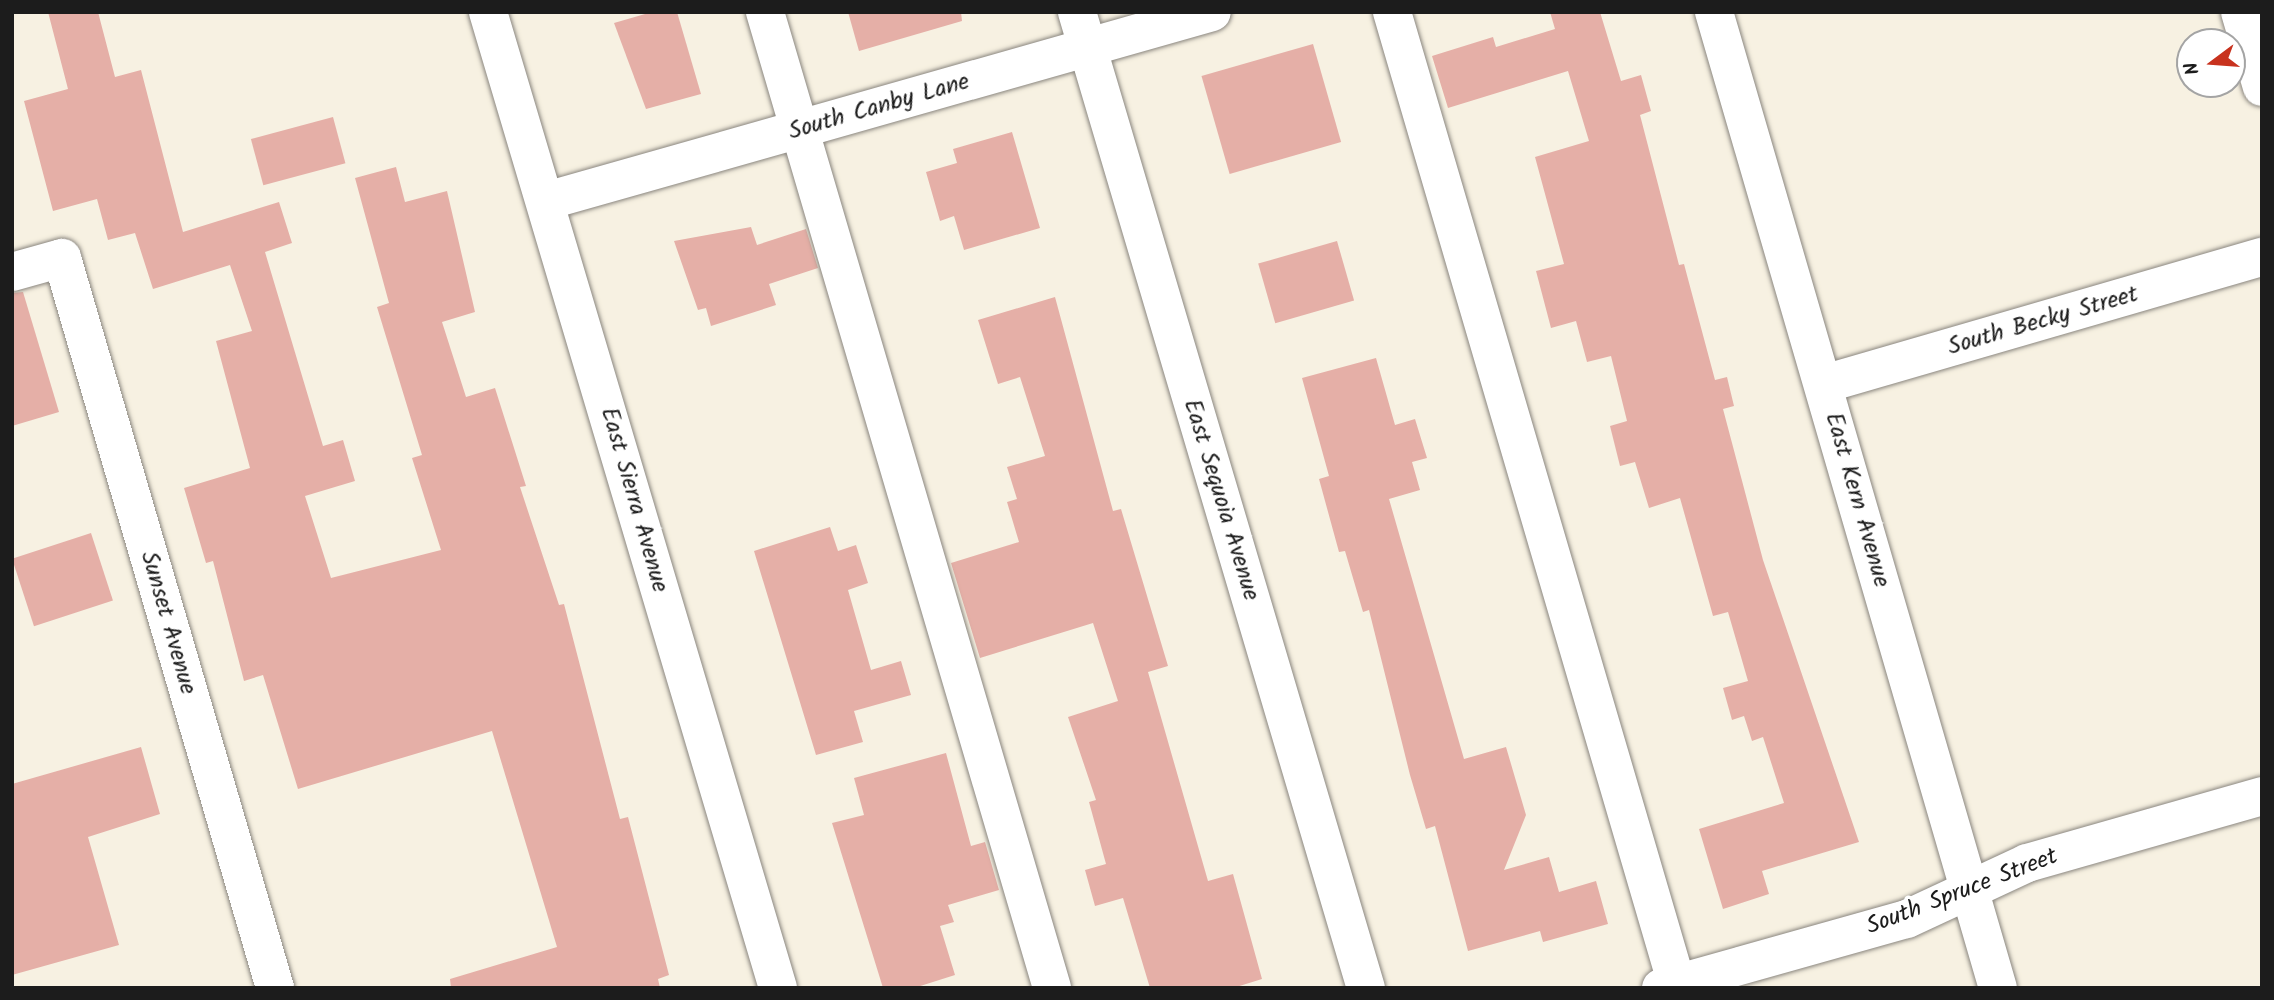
<!DOCTYPE html>
<html>
<head>
<meta charset="utf-8">
<style>
	body { margin:0 }
	#map { position:relative; width:2274px; height:1000px; overflow:hidden; background:#f7f1e2; font-family:Kalam,sans-serif }
	div>[style] { position:absolute }
	.building>* { inset:0; background:#e5afa7; transform-origin:0 0 }
	.roads { filter:drop-shadow(0 0 2px #8a867f) drop-shadow(0 0 2px #8a867f) }
	.minor>* { height:38px; margin:-19px; padding:0 19px; transform-origin:19px; border-radius:19px; background:#fff }
	span { translate:-50% -50%; white-space:nowrap; text-align:center; line-height:1.15; -webkit-text-stroke:7px #fff; paint-order:stroke }
	.street-label { font-size:24px; color:#1c1c1c }
	.frame { position:absolute; inset:0; border:14px solid #1c1c1c; pointer-events:none }
	.north { position:absolute; left:2176px; top:28px; width:70px; height:70px; box-sizing:border-box; background:#fff; border:2px solid #a4a4a4; border-radius:50%; rotate:254deg; font-size:19px; font-weight:700; line-height:28px; text-align:center; color:#1c1c1c }
	.north::after { content:''; display:block; margin:auto; width:24px; height:32px; background:#c8321e; clip-path:polygon(50% 0,100% 100%,50% 72%,0 100%) }
</style>
</head>
<body>
<div id="map">
	<div class="building">
		<div style="clip-path:polygon(48px 12px,98px 12px,115px 77px,141px 70px,183px 232px,279px 202px,292px 243px,265px 252px,323px 446px,343px 440px,355px 481px,305px 496px,331px 578px,441px 550px,412px 458px,422px 455px,377px 307px,389px 303px,355px 178px,396px 167px,405px 202px,447px 191px,475px 312px,442px 322px,466px 397px,495px 388px,526px 486px,520px 487px,559px 605px,564px 604px,620px 819px,628px 817px,669px 975px,658px 979px,660px 988px,451px 988px,450px 979px,557px 947px,492px 731px,298px 789px,263px 675px,244px 681px,213px 561px,206px 563px,184px 488px,250px 468px,216px 341px,252px 331px,230px 265px,153px 289px,135px 233px,108px 240px,97px 199px,53px 211px,24px 101px,68px 89px)"></div>
		<div style="clip-path:polygon(652px 12px,677px 12px,701px 94px,646px 109px,614px 23px)"></div>
		<div style="clip-path:polygon(848px 12px,961px 12px,962px 21px,859px 51px)"></div>
		<div style="clip-path:polygon(1550px 12px,1600px 12px,1621px 81px,1641px 75px,1651px 111px,1640px 115px,1679px 265px,1684px 264px,1715px 380px,1727px 377px,1734px 406px,1723px 409px,1763px 560px,1859px 842px,1762px 871px,1769px 894px,1723px 909px,1699px 829px,1784px 803px,1763px 737px,1752px 741px,1744px 716px,1732px 720px,1723px 688px,1748px 681px,1728px 612px,1713px 616px,1680px 498px,1649px 508px,1635px 462px,1620px 466px,1610px 426px,1627px 421px,1611px 356px,1587px 362px,1576px 321px,1551px 328px,1536px 271px,1564px 264px,1535px 157px,1589px 141px,1568px 71px,1448px 108px,1432px 56px,1493px 37px,1496px 47px,1555px 29px)"></div>
		<div style="left:1313px;top:44px;width:102px;height:116px;rotate:74deg"></div>
		<div style="left:333px;top:117px;width:48px;height:85px;rotate:75deg"></div>
		<div style="clip-path:polygon(1012px 132px,1040px 228px,964px 250px,954px 216px,940px 221px,926px 172px,957px 163px,953px 149px)"></div>
		<div style="clip-path:polygon(751px 227px,757px 245px,806px 229px,818px 268px,769px 284px,776px 305px,711px 326px,706px 308px,698px 310px,674px 241px)"></div>
		<div style="left:1337px;top:241px;width:62px;height:82px;rotate:74deg"></div>
		<div style="clip-path:polygon(23px 292px,59px 412px,12px 426px,12px 293px)"></div>
		<div style="clip-path:polygon(1055px 297px,1113px 511px,1121px 509px,1168px 666px,1148px 672px,1208px 881px,1233px 874px,1262px 979px,1233px 988px,1150px 988px,1123px 898px,1095px 906px,1085px 870px,1106px 864px,1089px 802px,1096px 800px,1068px 717px,1118px 701px,1093px 623px,980px 658px,951px 563px,1019px 542px,1007px 502px,1017px 499px,1007px 467px,1045px 456px,1020px 377px,998px 384px,978px 320px)"></div>
		<div style="clip-path:polygon(1376px 358px,1395px 425px,1415px 419px,1427px 458px,1412px 462px,1420px 490px,1389px 499px,1464px 759px,1506px 747px,1526px 815px,1504px 870px,1549px 857px,1559px 892px,1596px 881px,1608px 924px,1543px 942px,1540px 931px,1468px 951px,1435px 826px,1426px 829px,1410px 775px,1369px 610px,1363px 612px,1345px 551px,1339px 552px,1319px 479px,1329px 476px,1302px 378px)"></div>
		<div style="clip-path:polygon(830px 527px,838px 551px,856px 545px,868px 583px,848px 590px,871px 670px,901px 661px,911px 695px,854px 711px,863px 742px,816px 755px,754px 551px)"></div>
		<div style="left:91px;top:533px;width:71px;height:83px;rotate:72deg"></div>
		<div style="clip-path:polygon(141px 747px,160px 814px,88px 837px,119px 945px,12px 975px,12px 784px)"></div>
		<div style="clip-path:polygon(946px 753px,971px 846px,985px 842px,999px 890px,948px 905px,954px 922px,940px 926px,955px 975px,914px 988px,883px 988px,832px 823px,864px 815px,854px 778px)"></div>
	</div>
	<div class="roads">
		<div class="minor">
			<div style="left:488px;top:12px;width:1018px;rotate:73.45deg"></div>
			<div style="left:765px;top:12px;width:1017px;rotate:73.61deg"></div>
			<div style="left:1077px;top:12px;width:1018px;rotate:73.51deg"></div>
			<div style="left:1392px;top:12px;width:1017px;rotate:73.67deg"></div>
			<div style="left:1714px;top:12px;width:1016px;rotate:73.78deg"></div>
			<div style="left:2240px;top:12px;width:78px;rotate:73.7deg"></div>
			<div style="left:546px;top:201px;width:692px;rotate:-15.84deg"></div>
			<div style="left:12px;top:272px;width:52px;rotate:-15.6deg"></div>
			<div style="left:62px;top:258px;width:760px;rotate:73.73deg"></div>
			<div style="left:1824px;top:384px;width:456px;rotate:-16.2deg"></div>
			<div style="left:1661px;top:988px;width:255px;rotate:-15.7deg"></div>
			<div style="left:1907px;top:919px;width:132px;rotate:-25deg"></div>
			<div style="left:2027px;top:863px;width:244px;rotate:-15.9deg"></div>
		</div>
	</div>
	<div class="street-label">
		<span style="left:879px;top:107px;rotate:-16deg">South Canby Lane</span>
		<span style="left:2043px;top:321px;rotate:-16deg">South Becky Street</span>
		<span style="left:634px;top:500px;rotate:74deg">East Sierra Avenue</span>
		<span style="left:1221px;top:500px;rotate:73deg">East Sequoia Avenue</span>
		<span style="left:1857px;top:500px;rotate:74deg">East Kern Avenue</span>
		<span style="left:168px;top:623px;rotate:74deg">Sunset Avenue</span>
		<span style="left:1962px;top:892px;rotate:-21deg">South Spruce Street</span>
	</div>
	<div class="frame"></div>
	<div class="north">N</div>
</div>
</body>
</html>
